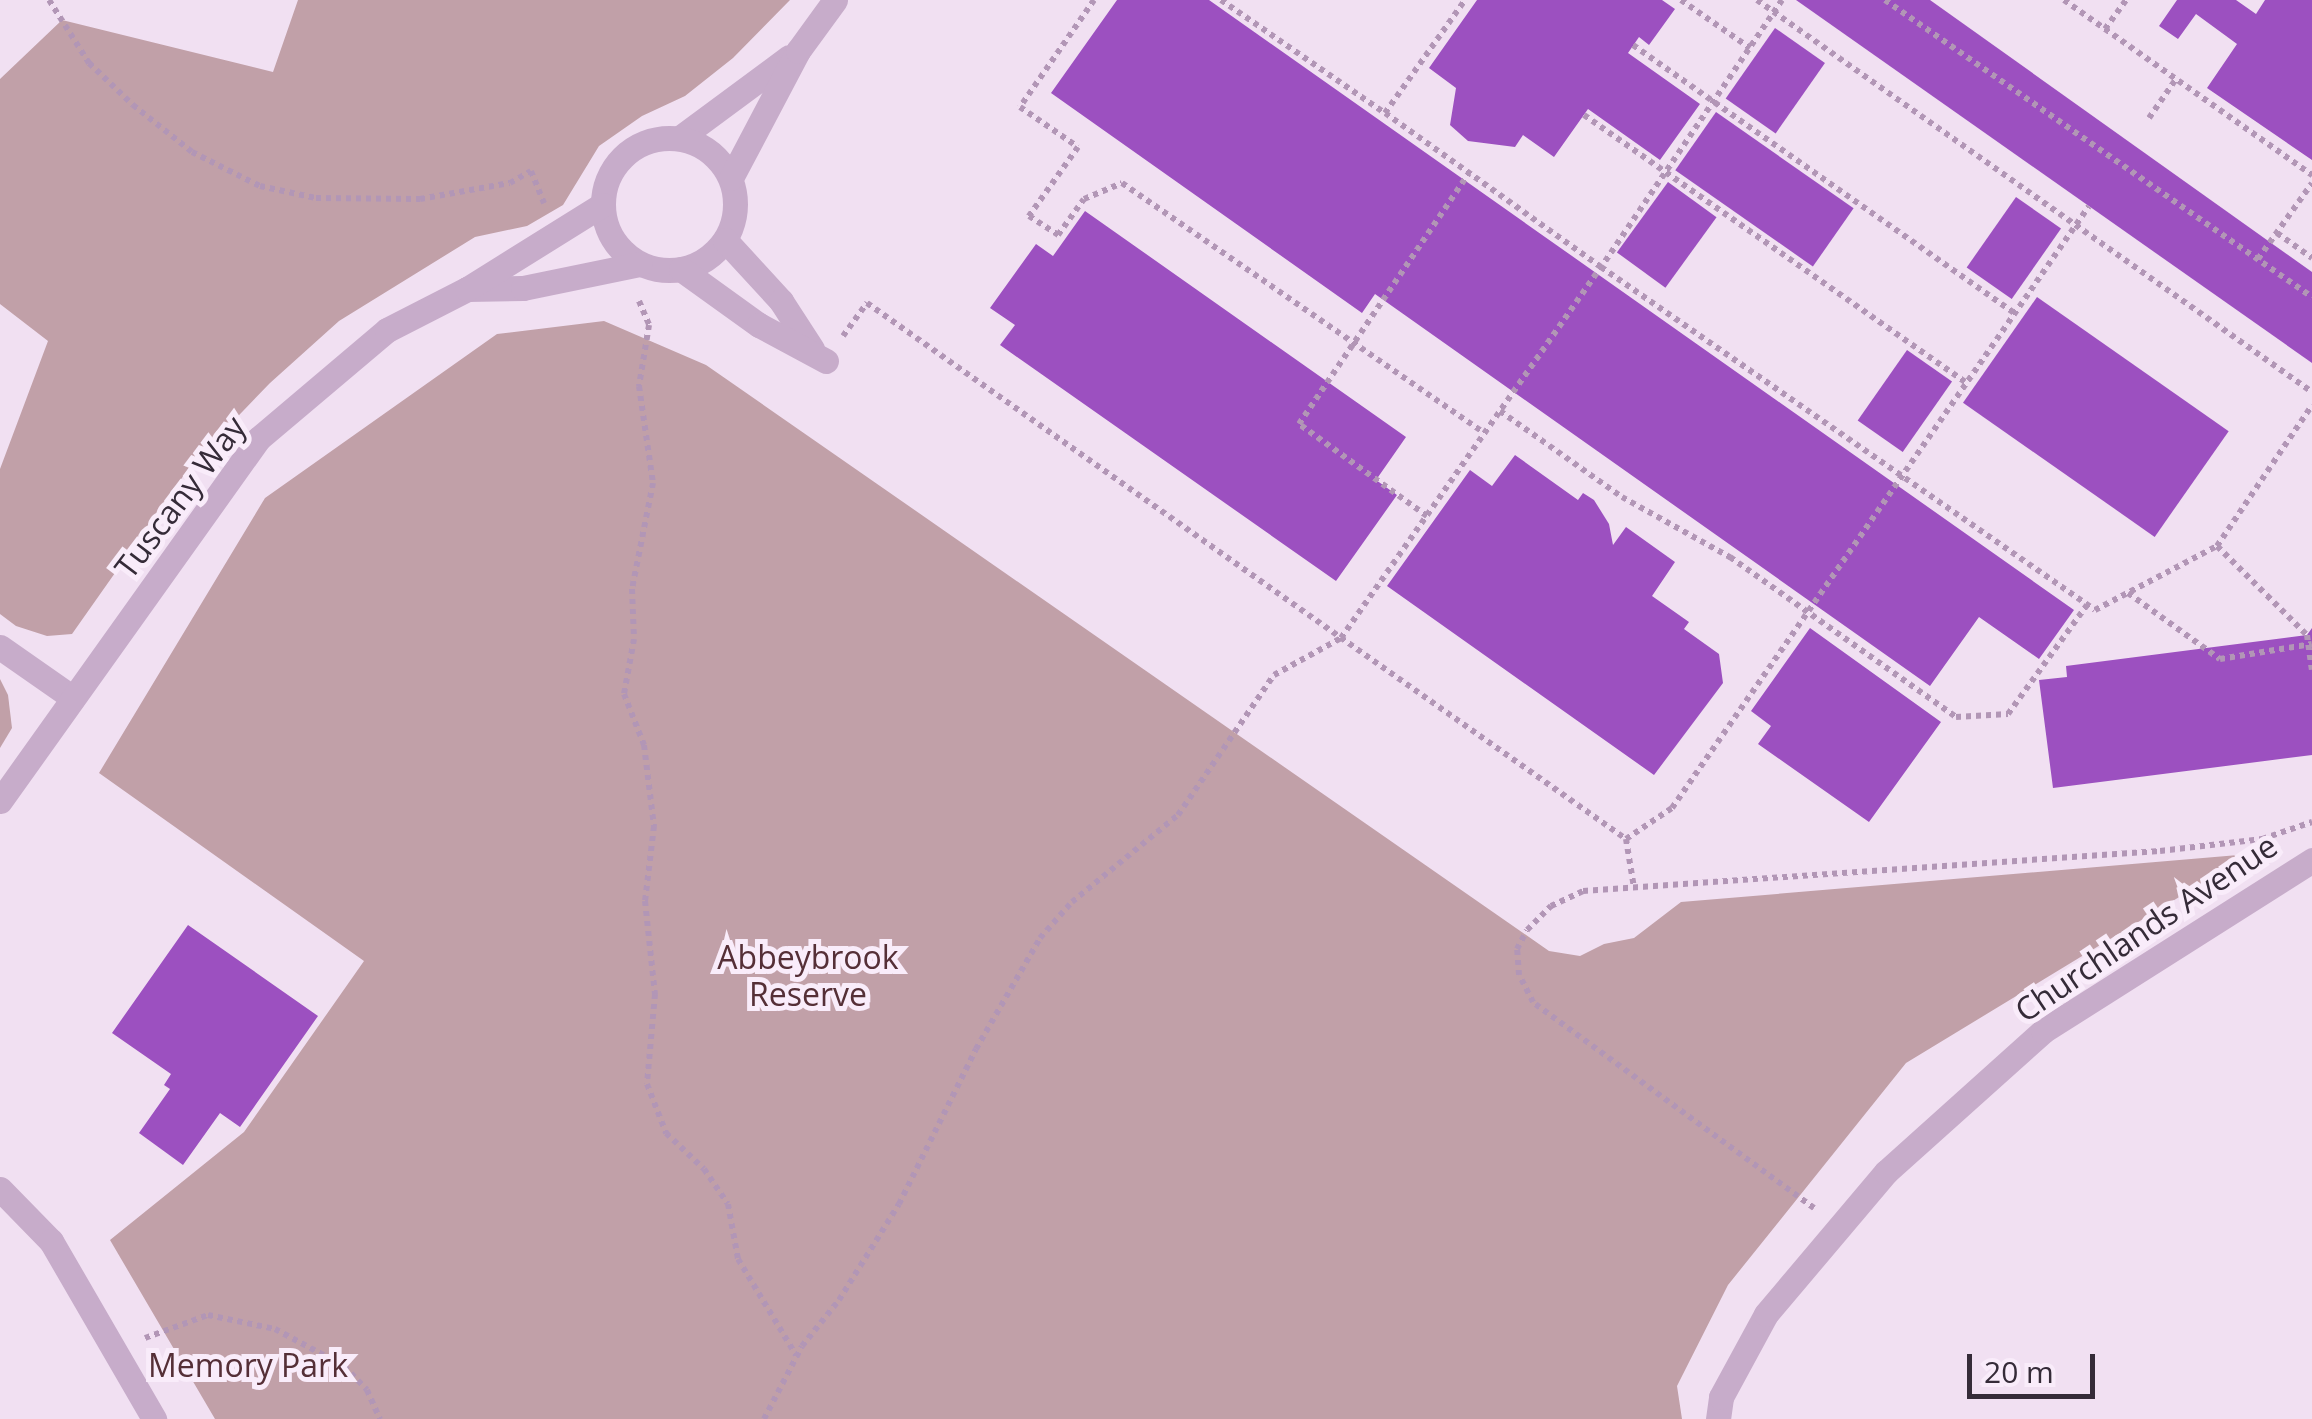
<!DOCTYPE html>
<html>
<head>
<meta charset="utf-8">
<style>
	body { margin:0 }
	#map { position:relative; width:2312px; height:1419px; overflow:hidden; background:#f1e0f2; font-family:"Open Sans",sans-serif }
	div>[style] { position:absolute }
	.green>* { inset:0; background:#c1a0a8 }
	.building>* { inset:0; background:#9c50c0; transform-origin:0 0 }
	.path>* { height:6px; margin-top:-3px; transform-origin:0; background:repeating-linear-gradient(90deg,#b296b6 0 5px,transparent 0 10px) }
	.minor>* { height:25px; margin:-12.5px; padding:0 12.5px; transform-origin:12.5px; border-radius:12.5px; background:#c7acca }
	.minor>.ring { margin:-12.5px; padding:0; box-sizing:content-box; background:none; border:25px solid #c7acca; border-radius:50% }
	span { translate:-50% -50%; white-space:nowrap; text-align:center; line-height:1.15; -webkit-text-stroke:10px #f9ecfa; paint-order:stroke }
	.street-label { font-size:32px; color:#352b38 }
	.park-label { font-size:32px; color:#552f37 }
	.scale { position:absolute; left:1967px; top:1354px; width:128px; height:45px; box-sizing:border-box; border:5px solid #352b38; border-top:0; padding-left:12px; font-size:30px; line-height:35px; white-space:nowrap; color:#352b38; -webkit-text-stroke:8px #f9ecfa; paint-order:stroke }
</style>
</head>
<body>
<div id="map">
	<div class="green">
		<div style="clip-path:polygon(298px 0,790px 0,733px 58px,685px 96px,642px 116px,599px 146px,563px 205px,527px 226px,475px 237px,339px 321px,270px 383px,191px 465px,72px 634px,47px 636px,16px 626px,0 614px,0 469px,48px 341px,0 304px,0 79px,62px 20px,273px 72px)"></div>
		<div style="clip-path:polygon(604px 321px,706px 365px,1549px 951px,1580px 956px,1604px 944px,1634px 938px,1681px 902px,2250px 854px,1906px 1063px,1728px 1285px,1677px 1386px,1682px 1419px,215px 1419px,110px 1240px,244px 1132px,364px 961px,99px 773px,265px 498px,497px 334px)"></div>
		<div style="clip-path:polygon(0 679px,8px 695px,12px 728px,0 748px)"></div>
	</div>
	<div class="building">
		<div style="clip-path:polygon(1117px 0,1209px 0,2074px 610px,2039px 659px,1979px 617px,1930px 686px,1375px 294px,1362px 313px,1051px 93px)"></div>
		<div style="clip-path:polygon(1477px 0,1662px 0,1675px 9px,1649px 45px,1639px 37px,1628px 53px,1700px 104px,1660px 160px,1588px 109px,1554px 157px,1523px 135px,1515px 147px,1468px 141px,1450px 125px,1456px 88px,1429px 68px)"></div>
		<div style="clip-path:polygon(1796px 0,1930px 0,2312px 272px,2312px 363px)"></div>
		<div style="clip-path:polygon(2177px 0,2236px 0,2256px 14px,2265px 0,2312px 0,2312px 160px,2207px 88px,2237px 44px,2196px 14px,2178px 39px,2159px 26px)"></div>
		<div style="left:1775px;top:28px;width:61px;height:86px;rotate:35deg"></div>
		<div style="left:1716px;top:112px;width:168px;height:71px;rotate:35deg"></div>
		<div style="left:1668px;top:182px;width:60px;height:87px;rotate:36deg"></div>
		<div style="left:2016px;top:197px;width:55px;height:86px;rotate:35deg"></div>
		<div style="clip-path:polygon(1085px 211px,1406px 437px,1376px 480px,1397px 495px,1336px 581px,1000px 345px,1015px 325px,990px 308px,1036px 244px,1053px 256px)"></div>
		<div style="left:2037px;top:297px;width:234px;height:129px;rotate:35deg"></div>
		<div style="left:1907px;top:350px;width:55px;height:86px;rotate:35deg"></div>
		<div style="clip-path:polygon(1515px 455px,1578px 500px,1583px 493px,1594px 500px,1609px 524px,1613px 545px,1626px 527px,1675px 562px,1652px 596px,1689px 622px,1684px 629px,1719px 654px,1723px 683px,1654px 775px,1387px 586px,1470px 470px,1492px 486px)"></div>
		<div style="clip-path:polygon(1810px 628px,1941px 722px,1869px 822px,1758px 744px,1771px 726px,1751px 711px)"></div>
		<div style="clip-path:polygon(2312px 628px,2312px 755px,2053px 788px,2039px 680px,2067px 677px,2066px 666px,2307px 635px)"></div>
		<div style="clip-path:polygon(188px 925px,318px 1016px,240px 1127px,220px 1113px,183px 1165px,139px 1133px,170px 1089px,164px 1085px,171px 1074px,112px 1033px)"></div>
	</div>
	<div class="path">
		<div style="left:49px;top:0;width:75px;rotate:57.6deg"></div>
		<div style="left:89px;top:63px;width:61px;rotate:43.7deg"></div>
		<div style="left:133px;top:105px;width:75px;rotate:38.5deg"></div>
		<div style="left:192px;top:152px;width:76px;rotate:26.6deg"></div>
		<div style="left:260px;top:186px;width:57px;rotate:12.1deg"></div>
		<div style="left:316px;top:198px;width:104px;rotate:0.6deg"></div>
		<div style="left:420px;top:199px;width:91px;rotate:-10.1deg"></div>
		<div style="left:510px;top:183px;width:24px;rotate:-30deg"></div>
		<div style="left:531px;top:171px;width:35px;rotate:68deg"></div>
		<div style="left:1094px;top:0;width:130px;rotate:124.7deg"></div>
		<div style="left:1020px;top:107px;width:70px;rotate:34.6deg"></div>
		<div style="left:1078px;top:147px;width:85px;rotate:125.4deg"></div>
		<div style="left:1029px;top:216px;width:35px;rotate:33deg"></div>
		<div style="left:1058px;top:235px;width:44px;rotate:-54.2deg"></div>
		<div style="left:1084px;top:199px;width:41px;rotate:-22.8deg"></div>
		<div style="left:1122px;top:183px;width:440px;rotate:34.6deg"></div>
		<div style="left:1221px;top:0;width:199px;rotate:34.6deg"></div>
		<div style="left:1681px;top:0;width:84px;rotate:34.8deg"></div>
		<div style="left:1757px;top:0;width:679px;rotate:35.23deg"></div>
		<div style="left:1782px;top:0;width:323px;rotate:124.1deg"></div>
		<div style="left:1601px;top:267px;width:601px;rotate:34.77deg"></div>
		<div style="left:2095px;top:610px;width:138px;rotate:-27.7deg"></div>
		<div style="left:2217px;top:546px;width:170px;rotate:-56deg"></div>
		<div style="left:1885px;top:0;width:520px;rotate:34.82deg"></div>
		<div style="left:2064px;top:0;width:304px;rotate:35.2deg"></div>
		<div style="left:2105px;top:29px;width:36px;rotate:-54deg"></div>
		<div style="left:1633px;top:45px;width:466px;rotate:35.1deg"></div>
		<div style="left:1584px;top:115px;width:465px;rotate:35deg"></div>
		<div style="left:2149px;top:118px;width:47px;rotate:-55.3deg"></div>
		<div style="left:2277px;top:233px;width:43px;rotate:35.5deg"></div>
		<div style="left:2258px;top:259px;width:93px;rotate:-54.6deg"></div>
		<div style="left:639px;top:301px;width:26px;rotate:67deg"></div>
		<div style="left:649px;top:325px;width:62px;rotate:99.3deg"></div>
		<div style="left:639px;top:386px;width:98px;rotate:81.8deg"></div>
		<div style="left:653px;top:483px;width:108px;rotate:101.2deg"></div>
		<div style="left:632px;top:589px;width:50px;rotate:87.7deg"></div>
		<div style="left:634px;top:639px;width:56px;rotate:100.3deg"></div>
		<div style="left:624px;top:694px;width:55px;rotate:68.6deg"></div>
		<div style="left:644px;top:745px;width:82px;rotate:83deg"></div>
		<div style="left:654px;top:826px;width:76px;rotate:96.8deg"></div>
		<div style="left:645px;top:901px;width:94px;rotate:83.9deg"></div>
		<div style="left:655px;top:994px;width:90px;rotate:95.1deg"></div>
		<div style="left:647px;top:1084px;width:53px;rotate:68.8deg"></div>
		<div style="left:666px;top:1133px;width:52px;rotate:43.5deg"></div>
		<div style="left:704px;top:1169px;width:42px;rotate:55.6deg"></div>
		<div style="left:728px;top:1204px;width:56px;rotate:79.7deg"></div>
		<div style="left:738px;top:1259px;width:112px;rotate:58.9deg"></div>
		<div style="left:843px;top:336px;width:41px;rotate:-54deg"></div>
		<div style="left:867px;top:303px;width:929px;rotate:35.23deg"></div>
		<div style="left:1626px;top:839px;width:55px;rotate:-34deg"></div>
		<div style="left:1672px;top:808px;width:732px;rotate:-55.29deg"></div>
		<div style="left:1500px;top:411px;width:149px;rotate:35.2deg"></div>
		<div style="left:1622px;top:497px;width:124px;rotate:29.1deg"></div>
		<div style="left:1730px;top:557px;width:277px;rotate:35.3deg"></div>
		<div style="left:1956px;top:717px;width:52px;rotate:-3.3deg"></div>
		<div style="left:2008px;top:714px;width:135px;rotate:-54.1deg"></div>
		<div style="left:1427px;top:516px;width:158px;rotate:-144.3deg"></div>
		<div style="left:1299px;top:424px;width:303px;rotate:-55.9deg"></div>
		<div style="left:2217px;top:546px;width:127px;rotate:44.7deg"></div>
		<div style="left:2307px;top:635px;width:35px;rotate:82deg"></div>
		<div style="left:2128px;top:593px;width:113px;rotate:35.7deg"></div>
		<div style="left:2220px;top:659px;width:93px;rotate:-9.3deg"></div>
		<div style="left:1626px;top:839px;width:50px;rotate:80.7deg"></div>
		<div style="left:2262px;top:839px;width:53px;rotate:-18.8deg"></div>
		<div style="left:1814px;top:1208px;width:348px;rotate:-143.8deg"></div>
		<div style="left:1533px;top:1002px;width:30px;rotate:-117deg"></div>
		<div style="left:1519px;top:975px;width:26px;rotate:-94deg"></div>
		<div style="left:1517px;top:949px;width:21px;rotate:-62deg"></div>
		<div style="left:1527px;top:930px;width:34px;rotate:-45deg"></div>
		<div style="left:1551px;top:906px;width:35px;rotate:-25deg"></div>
		<div style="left:1583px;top:891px;width:578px;rotate:-3.97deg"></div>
		<div style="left:2160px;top:851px;width:103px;rotate:-6.7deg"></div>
		<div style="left:2262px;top:839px;width:16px;rotate:30deg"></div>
		<div style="left:145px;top:1338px;width:67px;rotate:-20.1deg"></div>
		<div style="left:208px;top:1315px;width:68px;rotate:11.8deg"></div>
		<div style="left:275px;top:1329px;width:78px;rotate:28.2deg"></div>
		<div style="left:344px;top:1366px;width:33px;rotate:46deg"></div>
		<div style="left:367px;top:1390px;width:32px;rotate:66deg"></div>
		<div style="left:764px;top:1419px;width:82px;rotate:-62.5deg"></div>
		<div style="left:802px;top:1346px;width:59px;rotate:-51.2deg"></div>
		<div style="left:839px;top:1300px;width:113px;rotate:-58deg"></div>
		<div style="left:899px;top:1204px;width:173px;rotate:-63.6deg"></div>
		<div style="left:976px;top:1049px;width:128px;rotate:-60deg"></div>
		<div style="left:1040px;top:938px;width:48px;rotate:-48.4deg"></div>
		<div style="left:1072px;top:902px;width:137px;rotate:-39.4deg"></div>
		<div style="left:1178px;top:815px;width:170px;rotate:-55.6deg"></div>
		<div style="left:1274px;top:675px;width:77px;rotate:-28.9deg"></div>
		<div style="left:1341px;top:638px;width:453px;rotate:-55deg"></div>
		<div style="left:1601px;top:267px;width:265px;rotate:-144.5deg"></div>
		<div style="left:1385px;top:113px;width:138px;rotate:-54.7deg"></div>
	</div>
	<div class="minor">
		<div style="left:681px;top:137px;width:134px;rotate:-36.5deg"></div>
		<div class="ring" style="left:603px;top:138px;width:107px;height:107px"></div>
		<div style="left:731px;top:178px;width:144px;rotate:-62.2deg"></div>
		<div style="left:798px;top:51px;width:63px;rotate:-54deg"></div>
		<div style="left:725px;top:240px;width:83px;rotate:47.4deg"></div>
		<div style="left:781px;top:301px;width:57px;rotate:57.1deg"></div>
		<div style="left:681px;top:269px;width:96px;rotate:35.7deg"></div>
		<div style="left:759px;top:325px;width:76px;rotate:28.2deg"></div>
		<div style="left:467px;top:289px;width:56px;rotate:-1deg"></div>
		<div style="left:523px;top:288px;width:119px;rotate:-11.6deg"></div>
		<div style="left:0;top:647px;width:89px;rotate:34.9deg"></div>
		<div style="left:0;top:801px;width:445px;rotate:-54.5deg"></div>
		<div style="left:258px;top:439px;width:169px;rotate:-40.2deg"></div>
		<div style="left:387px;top:330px;width:90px;rotate:-27.1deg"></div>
		<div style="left:467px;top:289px;width:159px;rotate:-31.9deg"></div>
		<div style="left:0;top:1189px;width:73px;rotate:45.6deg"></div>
		<div style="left:51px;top:1241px;width:206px;rotate:59.9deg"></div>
		<div style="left:1718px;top:1419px;width:22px;rotate:-82deg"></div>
		<div style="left:1721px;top:1397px;width:94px;rotate:-61.5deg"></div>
		<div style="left:1766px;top:1314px;width:186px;rotate:-49.8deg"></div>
		<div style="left:1886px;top:1172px;width:211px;rotate:-41.9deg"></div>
		<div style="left:2043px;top:1031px;width:319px;rotate:-32.4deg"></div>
	</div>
	<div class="street-label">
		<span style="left:180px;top:497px;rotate:-53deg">Tuscany Way</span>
		<span style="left:2146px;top:928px;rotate:-34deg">Churchlands Avenue</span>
	</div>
	<div class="park-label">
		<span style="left:808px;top:976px">Abbeybrook<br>Reserve</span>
		<span style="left:248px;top:1365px">Memory Park</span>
	</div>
	<div class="scale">20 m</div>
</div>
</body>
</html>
